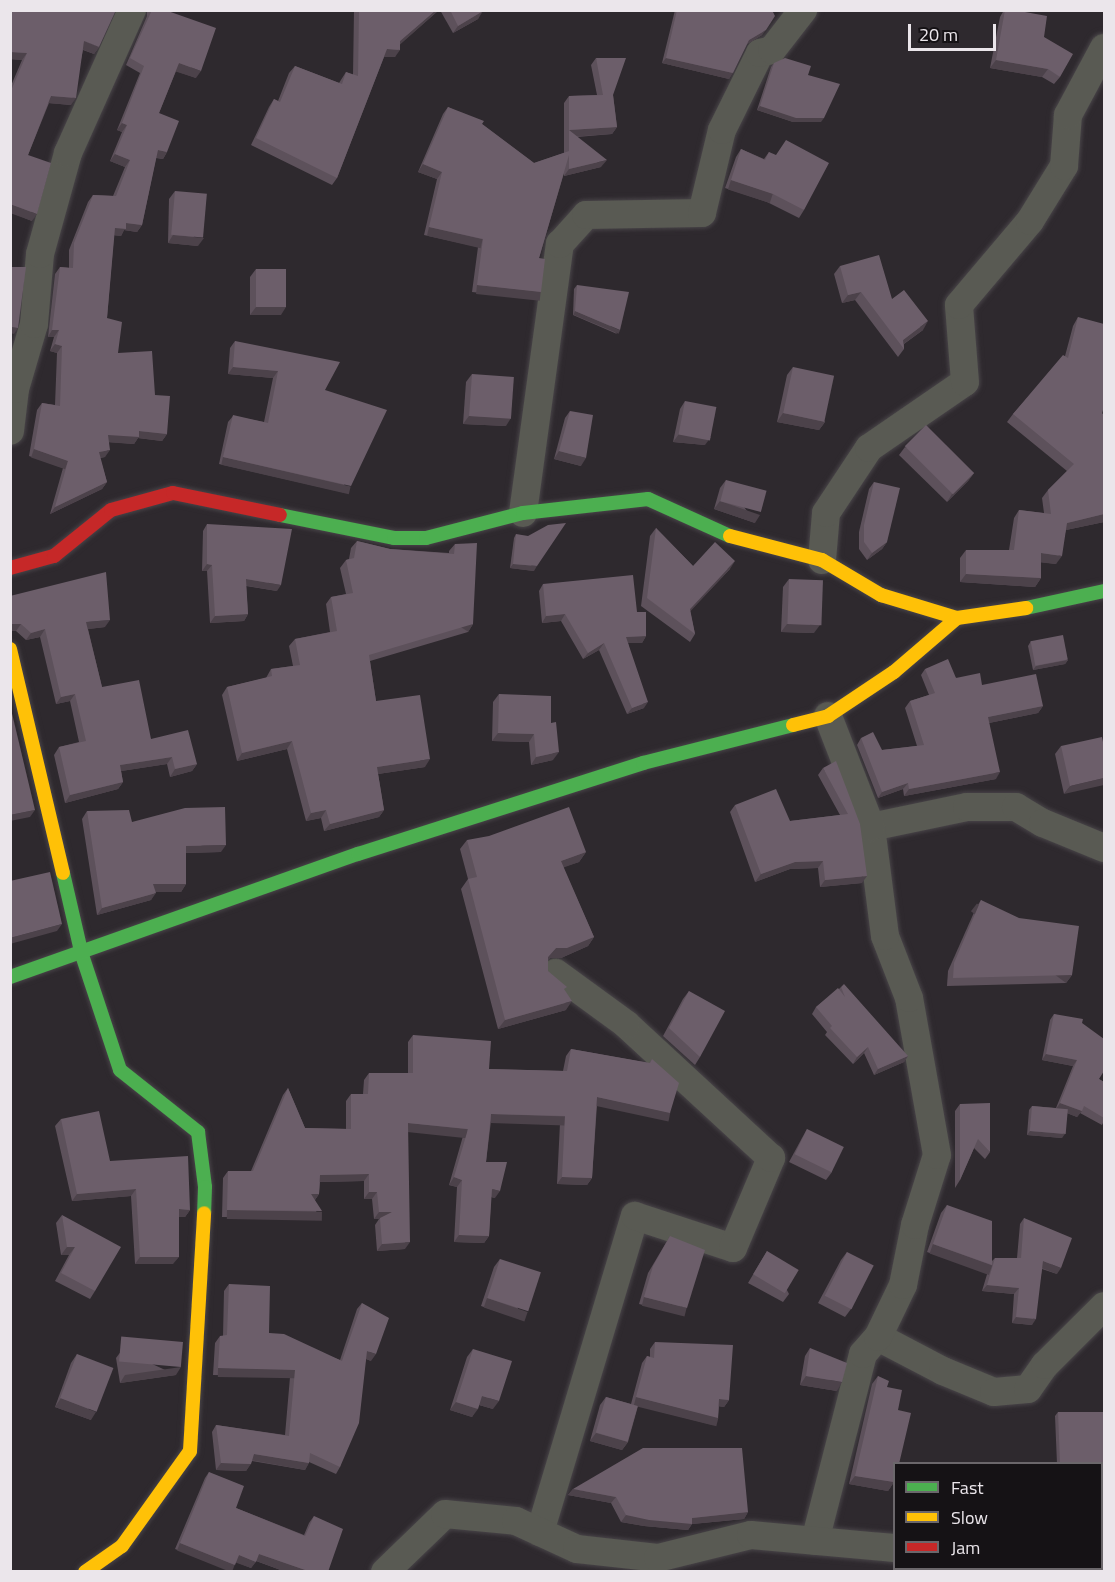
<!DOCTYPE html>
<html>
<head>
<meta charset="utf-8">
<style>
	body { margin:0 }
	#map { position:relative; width:1115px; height:1582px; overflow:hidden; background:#2e292e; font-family:"Titillium Web",sans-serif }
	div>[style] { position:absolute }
	.roads { filter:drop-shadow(0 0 2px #484448) drop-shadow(0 0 2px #484448) }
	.street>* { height:28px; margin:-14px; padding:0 14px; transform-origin:14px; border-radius:14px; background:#595a53 }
	.fast>* { height:14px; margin:-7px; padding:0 7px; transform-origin:7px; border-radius:7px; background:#4caf50 }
	.slow>* { height:14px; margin:-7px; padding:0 7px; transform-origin:7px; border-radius:7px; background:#ffc107 }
	.jam>* { height:14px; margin:-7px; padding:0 7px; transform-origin:7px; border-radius:7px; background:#c62828 }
	.wall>* { inset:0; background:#5d515b }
	.shaded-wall>* { inset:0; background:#4c424a; transform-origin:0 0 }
	.building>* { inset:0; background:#6c5e6a; transform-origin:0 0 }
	span { translate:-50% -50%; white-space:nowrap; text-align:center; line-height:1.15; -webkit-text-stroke:6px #151215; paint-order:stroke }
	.frame { position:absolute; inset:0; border:12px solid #ebe6eb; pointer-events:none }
	.legend { position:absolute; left:893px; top:1462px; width:210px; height:108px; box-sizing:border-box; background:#151215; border:2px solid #6b676b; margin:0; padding:8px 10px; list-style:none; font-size:18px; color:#ebe6eb }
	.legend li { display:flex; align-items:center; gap:12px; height:30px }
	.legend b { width:30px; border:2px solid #6b676b }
	.scale { position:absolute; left:908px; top:24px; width:88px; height:27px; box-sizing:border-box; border:3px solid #ebe6eb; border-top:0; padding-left:8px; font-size:18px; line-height:21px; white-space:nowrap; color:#ebe6eb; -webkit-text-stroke:4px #151215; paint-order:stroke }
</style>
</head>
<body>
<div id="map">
	<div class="roads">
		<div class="street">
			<div style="left:10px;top:431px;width:42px;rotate:-83.2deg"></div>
			<div style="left:15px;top:389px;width:68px;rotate:-73.7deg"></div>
			<div style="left:34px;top:324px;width:70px;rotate:-85.1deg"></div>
			<div style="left:40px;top:254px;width:105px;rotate:-74.5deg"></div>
			<div style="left:68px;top:153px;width:157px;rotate:-65.9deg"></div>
			<div style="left:523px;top:513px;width:272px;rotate:-82.2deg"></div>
			<div style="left:560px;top:244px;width:39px;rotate:-48deg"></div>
			<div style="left:586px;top:215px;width:116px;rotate:-1deg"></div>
			<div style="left:702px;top:213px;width:85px;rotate:-76.5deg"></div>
			<div style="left:722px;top:130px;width:86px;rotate:-63.7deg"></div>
			<div style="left:760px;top:53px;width:12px;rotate:-14deg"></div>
			<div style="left:772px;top:50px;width:51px;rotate:-52.2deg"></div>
			<div style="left:822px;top:560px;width:47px;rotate:-85.1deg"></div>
			<div style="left:826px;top:513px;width:78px;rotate:-56.5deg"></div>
			<div style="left:869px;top:448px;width:116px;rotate:-34.5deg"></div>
			<div style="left:965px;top:382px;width:77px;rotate:-94.5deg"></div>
			<div style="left:959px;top:305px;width:110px;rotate:-49.8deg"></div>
			<div style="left:1030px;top:221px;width:65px;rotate:-58.3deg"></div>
			<div style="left:1064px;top:166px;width:51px;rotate:-85.5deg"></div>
			<div style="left:1068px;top:115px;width:76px;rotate:-61.8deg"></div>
			<div style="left:871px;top:827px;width:98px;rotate:-11.8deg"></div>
			<div style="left:967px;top:807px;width:49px"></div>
			<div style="left:1016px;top:807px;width:31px;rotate:31deg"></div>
			<div style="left:1043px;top:823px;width:66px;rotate:22.3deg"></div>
			<div style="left:878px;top:1337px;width:73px;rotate:27.6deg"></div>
			<div style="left:943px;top:1371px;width:55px;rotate:22.4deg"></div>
			<div style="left:994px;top:1392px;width:34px;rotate:-5deg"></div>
			<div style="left:1028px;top:1389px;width:29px;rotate:-55deg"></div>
			<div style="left:1045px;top:1365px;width:83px;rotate:-45deg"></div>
			<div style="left:540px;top:1532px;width:330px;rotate:-73.3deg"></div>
			<div style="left:635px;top:1216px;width:103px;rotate:18.1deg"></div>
			<div style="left:733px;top:1248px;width:98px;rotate:-67.1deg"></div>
			<div style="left:771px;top:1158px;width:197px;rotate:-137.3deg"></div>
			<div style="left:626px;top:1024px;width:87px;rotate:-143.9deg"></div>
			<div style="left:815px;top:1541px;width:193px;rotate:-75.6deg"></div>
			<div style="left:863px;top:1354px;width:23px;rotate:-49deg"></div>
			<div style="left:878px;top:1337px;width:58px;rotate:-64.3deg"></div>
			<div style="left:903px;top:1285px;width:61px;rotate:-78.7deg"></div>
			<div style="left:915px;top:1225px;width:73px;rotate:-72.6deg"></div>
			<div style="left:937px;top:1155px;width:159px;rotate:-100.1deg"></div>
			<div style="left:909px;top:998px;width:66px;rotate:-111.2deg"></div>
			<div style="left:885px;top:936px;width:110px;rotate:-97.3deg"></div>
			<div style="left:871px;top:827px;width:119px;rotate:-111.2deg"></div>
			<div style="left:1029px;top:1568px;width:14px;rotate:17deg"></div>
			<div style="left:385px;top:1572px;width:83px;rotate:-44deg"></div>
			<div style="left:445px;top:1514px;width:71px;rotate:5.6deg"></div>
			<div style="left:516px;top:1521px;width:67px;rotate:24.7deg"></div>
			<div style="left:577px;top:1549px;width:81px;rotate:6.3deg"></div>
			<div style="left:658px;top:1558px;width:96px;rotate:-13.9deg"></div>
			<div style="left:751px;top:1535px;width:144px;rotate:5.2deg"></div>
		</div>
		<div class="fast">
			<div style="left:280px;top:515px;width:116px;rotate:11.4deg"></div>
			<div style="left:394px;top:538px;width:32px"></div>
			<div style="left:426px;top:538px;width:100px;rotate:-14.5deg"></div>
			<div style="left:523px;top:513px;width:126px;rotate:-6.4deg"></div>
			<div style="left:648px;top:499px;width:90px;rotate:24.3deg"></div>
			<div style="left:1026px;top:608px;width:80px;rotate:-12.3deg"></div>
			<div style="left:63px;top:873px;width:84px;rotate:77deg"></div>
			<div style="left:82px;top:955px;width:121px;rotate:71.7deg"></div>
			<div style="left:120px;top:1070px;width:100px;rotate:38.5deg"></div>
			<div style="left:198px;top:1132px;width:55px;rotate:82.7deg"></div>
			<div style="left:205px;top:1187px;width:26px;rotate:92deg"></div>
			<div style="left:10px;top:977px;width:369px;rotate:-19.5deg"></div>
			<div style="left:358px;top:854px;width:299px;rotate:-17.7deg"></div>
			<div style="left:643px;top:763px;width:155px;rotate:-14.2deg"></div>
		</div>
		<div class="slow">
			<div style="left:730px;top:536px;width:95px;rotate:14.6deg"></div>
			<div style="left:822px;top:560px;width:69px;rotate:30.7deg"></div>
			<div style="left:881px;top:595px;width:79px;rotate:16.8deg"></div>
			<div style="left:10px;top:649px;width:230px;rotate:76.7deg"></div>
			<div style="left:793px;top:725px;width:36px;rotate:-14deg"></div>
			<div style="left:828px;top:716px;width:79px;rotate:-33.7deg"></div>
			<div style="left:894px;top:672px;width:83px;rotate:-40.6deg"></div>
			<div style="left:957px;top:618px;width:70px;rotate:-8.2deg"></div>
			<div style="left:85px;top:1572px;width:45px;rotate:-35.1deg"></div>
			<div style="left:122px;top:1546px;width:117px;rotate:-54.4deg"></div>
			<div style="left:190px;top:1451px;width:238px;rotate:-86.6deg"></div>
		</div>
		<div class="jam">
			<div style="left:10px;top:568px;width:46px;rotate:-15.3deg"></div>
			<div style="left:54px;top:556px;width:73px;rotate:-38.9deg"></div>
			<div style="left:111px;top:510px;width:64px;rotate:-15.3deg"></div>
			<div style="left:173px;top:493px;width:109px;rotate:11.6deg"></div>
		</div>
	</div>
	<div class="wall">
		<div style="clip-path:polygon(10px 10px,99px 47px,94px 54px,83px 50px,71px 105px,49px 103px,28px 155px,32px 221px,12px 213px,10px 218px,10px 88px,22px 60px,10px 59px)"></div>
		<div style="clip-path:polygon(147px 10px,165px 10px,196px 78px,176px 71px,159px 113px,167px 152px,163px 159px,156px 158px,142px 225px,137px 232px,124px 230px,121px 236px,114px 235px,107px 318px,118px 353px,155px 395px,167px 434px,162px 441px,138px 438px,134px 444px,109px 442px,105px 457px,100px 458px,107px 482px,102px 489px,50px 514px,63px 468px,29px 456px,37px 410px,42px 403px,55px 405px,57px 353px,50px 351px,54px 337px,48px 337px,55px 274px,60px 267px,69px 268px,69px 250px,88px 202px,93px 195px,113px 196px,125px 167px,110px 161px,122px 132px,117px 130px,140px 73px,126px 65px,147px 16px)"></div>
		<div style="clip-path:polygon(354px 10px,439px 10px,400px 44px,395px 57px,384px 57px,337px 178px,332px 185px,251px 145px,269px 107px,274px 99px,278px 101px,289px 73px,295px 66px,339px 83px,346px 72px,353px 75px)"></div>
		<div style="clip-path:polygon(440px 10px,482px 10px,478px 19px,453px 33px)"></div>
		<div style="clip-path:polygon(675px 10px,772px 10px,762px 35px,747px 44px,729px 79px,662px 63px)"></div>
		<div style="clip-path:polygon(1004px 10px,1014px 10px,1044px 37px,1060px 77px,1054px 84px,1042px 77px,990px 68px,1000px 17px)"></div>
		<div style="clip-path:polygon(596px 58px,613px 95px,617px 127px,612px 134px,577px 137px,601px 167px,564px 176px,564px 173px,539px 258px,541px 292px,536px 299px,472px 292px,478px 247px,424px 235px,437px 179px,418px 172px,443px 114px,448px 107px,482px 124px,534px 163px,564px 153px,564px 103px,569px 96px,597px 95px,591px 65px)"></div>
		<div style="clip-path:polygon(774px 63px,808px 75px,821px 122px,793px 122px,757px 110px,771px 67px)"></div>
		<div style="clip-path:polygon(741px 149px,764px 159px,769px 152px,804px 210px,799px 218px,767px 202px,725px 188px,736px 157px)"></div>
		<div style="clip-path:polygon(175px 191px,198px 246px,168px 243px,169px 199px)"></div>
		<div style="clip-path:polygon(840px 266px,892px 299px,923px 330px,904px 344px,904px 349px,898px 357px,855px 300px,842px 303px,834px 274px)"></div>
		<div style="clip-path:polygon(256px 269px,281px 315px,250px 315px,250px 277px)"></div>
		<div style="clip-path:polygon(577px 285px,617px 334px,573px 315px,574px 289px)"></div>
		<div style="clip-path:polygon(1078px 317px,1102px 414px,1104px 413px,1104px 522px,1066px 530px,1056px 564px,1041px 562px,1041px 578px,1035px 587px,960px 582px,960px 558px,966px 550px,1009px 550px,1014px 518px,1019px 510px,1044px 513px,1042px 498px,1048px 490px,1067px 471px,1007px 422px,1013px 414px,1065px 356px,1073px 326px)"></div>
		<div style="clip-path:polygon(235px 341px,325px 390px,346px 493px,219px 464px,228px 422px,233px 416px,264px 422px,273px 378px,228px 374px,230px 348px)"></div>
		<div style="clip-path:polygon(793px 367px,825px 422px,819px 430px,777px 422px,787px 375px)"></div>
		<div style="clip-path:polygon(472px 374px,506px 426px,463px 424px,466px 382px)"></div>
		<div style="clip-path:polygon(685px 401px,705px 445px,673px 442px,680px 409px)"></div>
		<div style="clip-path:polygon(570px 411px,581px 466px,554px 459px,565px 418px)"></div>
		<div style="clip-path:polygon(905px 447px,974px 473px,968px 481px,947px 502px,899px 455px)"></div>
		<div style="clip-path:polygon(726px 480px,755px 523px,714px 509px,720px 488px)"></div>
		<div style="clip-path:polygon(874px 482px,887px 542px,882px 549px,867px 560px,859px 549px,859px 532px,869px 489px)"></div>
		<div style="clip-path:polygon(207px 524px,277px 591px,246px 586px,248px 614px,244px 621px,210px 623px,207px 571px,202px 571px,203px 531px)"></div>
		<div style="clip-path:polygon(656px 528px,693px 566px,730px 569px,690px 611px,695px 634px,690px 642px,641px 606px,650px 536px)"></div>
		<div style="clip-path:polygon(516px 534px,534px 571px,510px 568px,514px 538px)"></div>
		<div style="clip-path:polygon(357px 541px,390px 549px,449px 553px,449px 551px,455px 544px,473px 624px,468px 632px,370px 661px,376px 701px,425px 767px,378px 774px,384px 810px,379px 817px,324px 831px,321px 818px,306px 821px,287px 749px,237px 761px,222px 695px,227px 687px,266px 678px,271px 669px,293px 666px,289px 646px,295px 639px,330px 632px,326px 604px,331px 597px,346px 594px,340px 568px,346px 560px,349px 559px,351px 548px)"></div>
		<div style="clip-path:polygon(789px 579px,814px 633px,781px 632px,783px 587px)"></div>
		<div style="clip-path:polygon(543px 584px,637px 612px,646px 636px,642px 643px,628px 643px,644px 708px,627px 714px,599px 650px,583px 659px,561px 621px,542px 623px,539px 591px)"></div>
		<div style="clip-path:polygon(10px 596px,105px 627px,88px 629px,102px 687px,151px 739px,197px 764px,192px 771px,170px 777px,167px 764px,121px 771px,123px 782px,118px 789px,65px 803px,54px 755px,59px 747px,79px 742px,70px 701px,56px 704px,40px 637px,26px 640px,16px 631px,10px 631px)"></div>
		<div style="clip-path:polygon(1031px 641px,1068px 660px,1065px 664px,1033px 670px,1028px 646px)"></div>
		<div style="clip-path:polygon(925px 669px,982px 685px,1043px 706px,1038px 713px,989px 723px,996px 779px,904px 796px,903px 789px,878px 798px,857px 745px,861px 738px,882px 750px,917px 746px,905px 708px,910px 701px,929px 695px,921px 675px)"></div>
		<div style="clip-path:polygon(499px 694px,551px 723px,553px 760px,531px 765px,529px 742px,492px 741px,493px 702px)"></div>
		<div style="clip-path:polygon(1061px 746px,1104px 747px,1064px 794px,1055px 754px)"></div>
		<div style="clip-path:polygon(823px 768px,860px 824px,862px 883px,820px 887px,818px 868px,790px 869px,755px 882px,730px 812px,735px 805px,790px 821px,840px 815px,818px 775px)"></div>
		<div style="clip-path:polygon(87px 811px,132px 822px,221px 852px,186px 853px,186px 884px,181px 892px,155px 892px,151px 900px,97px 915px,82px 819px)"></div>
		<div style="clip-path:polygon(467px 840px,586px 852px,579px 862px,563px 867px,594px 937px,588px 946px,561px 958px,550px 958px,548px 960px,548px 971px,564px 990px,566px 1010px,498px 1029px,461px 889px,468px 879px,460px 849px)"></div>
		<div style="clip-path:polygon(981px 900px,1072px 975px,1066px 983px,947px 986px,948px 971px,976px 908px)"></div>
		<div style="clip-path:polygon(841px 987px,908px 1056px,904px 1062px,874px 1075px,864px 1053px,853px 1064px,825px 1035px,827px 1032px,812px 1014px,816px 1007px,839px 989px)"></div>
		<div style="clip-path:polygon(689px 991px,700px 1057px,695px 1065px,663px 1036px,683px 999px)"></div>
		<div style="clip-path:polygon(1054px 1014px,1082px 1023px,1099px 1079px,1104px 1082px,1104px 1121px,1102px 1125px,1080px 1113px,1077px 1117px,1067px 1113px,1062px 1138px,1027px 1135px,1029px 1110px,1032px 1106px,1056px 1108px,1073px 1066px,1042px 1060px,1050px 1020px)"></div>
		<div style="clip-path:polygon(413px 1035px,489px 1069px,563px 1071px,566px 1056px,571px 1049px,649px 1063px,652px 1059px,670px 1113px,665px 1120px,597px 1105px,592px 1178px,587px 1185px,557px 1184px,560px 1123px,491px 1121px,486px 1162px,495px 1198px,491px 1197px,489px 1236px,484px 1243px,454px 1242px,457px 1187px,449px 1185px,463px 1136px,408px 1131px,405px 1249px,377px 1251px,375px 1225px,379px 1219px,374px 1219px,372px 1199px,364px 1199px,364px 1181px,320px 1182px,319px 1194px,315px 1200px,317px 1218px,222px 1217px,223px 1178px,228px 1171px,251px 1171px,283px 1095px,288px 1088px,305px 1128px,346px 1129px,346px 1101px,351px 1094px,363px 1094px,364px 1080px,369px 1073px,408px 1073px,408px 1042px)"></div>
		<div style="clip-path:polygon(960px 1104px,990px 1152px,985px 1159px,974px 1148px,960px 1180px,955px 1188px,955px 1111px)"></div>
		<div style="clip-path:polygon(61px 1119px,110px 1161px,190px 1210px,185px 1217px,179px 1217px,173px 1264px,135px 1264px,131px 1196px,72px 1201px,55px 1126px)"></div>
		<div style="clip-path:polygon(807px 1129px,832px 1172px,826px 1180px,789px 1162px,802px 1138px)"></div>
		<div style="clip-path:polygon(947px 1205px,992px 1261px,995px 1258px,1017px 1258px,1020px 1224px,1024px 1218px,1057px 1274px,1042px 1269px,1032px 1325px,1012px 1323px,1014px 1294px,982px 1291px,988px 1271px,987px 1273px,927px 1252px,941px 1213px)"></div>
		<div style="clip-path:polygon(62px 1215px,95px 1291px,90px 1299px,55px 1281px,69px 1255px,61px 1255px,56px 1223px)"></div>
		<div style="clip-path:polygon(670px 1236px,682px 1315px,639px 1304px,648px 1273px)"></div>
		<div style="clip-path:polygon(767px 1251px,789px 1294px,783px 1302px,748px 1283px)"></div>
		<div style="clip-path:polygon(847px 1252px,851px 1309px,845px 1317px,818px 1303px,841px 1260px)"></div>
		<div style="clip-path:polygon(500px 1259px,522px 1320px,481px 1306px,494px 1267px)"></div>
		<div style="clip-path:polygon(229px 1284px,269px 1333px,340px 1360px,357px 1309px,362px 1303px,371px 1361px,366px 1359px,340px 1467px,336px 1474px,309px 1462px,305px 1470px,252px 1461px,246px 1471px,216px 1470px,212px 1432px,216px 1425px,285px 1435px,290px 1377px,213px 1375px,215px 1343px,220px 1336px,223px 1336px,224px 1291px)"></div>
		<div style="clip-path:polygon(655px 1342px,729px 1400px,724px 1407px,719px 1406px,718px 1418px,713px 1425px,638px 1406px,628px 1442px,622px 1450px,590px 1441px,600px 1405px,606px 1397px,631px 1404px,642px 1363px,647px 1356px,650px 1357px,650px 1349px)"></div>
		<div style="clip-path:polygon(810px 1348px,837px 1391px,800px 1385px,805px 1356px)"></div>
		<div style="clip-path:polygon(473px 1349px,493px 1409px,479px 1405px,472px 1417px,450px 1410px,467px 1357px)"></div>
		<div style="clip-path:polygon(122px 1350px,176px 1375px,120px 1383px,116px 1358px)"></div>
		<div style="clip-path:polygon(77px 1354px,91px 1420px,55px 1407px,71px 1363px)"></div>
		<div style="clip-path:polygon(878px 1376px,887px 1387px,898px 1410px,894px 1482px,888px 1491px,849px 1484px,872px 1384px)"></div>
		<div style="clip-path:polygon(1058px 1412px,1104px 1412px,1104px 1477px,1103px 1479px,1101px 1464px,1057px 1464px,1055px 1416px)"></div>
		<div style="clip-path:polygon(209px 1472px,236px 1508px,304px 1535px,309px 1523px,314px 1516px,328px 1572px,286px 1572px,256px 1561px,251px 1568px,236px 1562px,230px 1571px,175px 1549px,205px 1478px)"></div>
		<div style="clip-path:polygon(573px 1489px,748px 1512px,744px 1519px,692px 1524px,688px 1530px,644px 1526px,621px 1522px,611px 1503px,568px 1495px)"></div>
	</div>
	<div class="shaded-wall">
		<div style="clip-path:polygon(436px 10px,439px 10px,395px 49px,400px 41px)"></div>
		<div style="clip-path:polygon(483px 11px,478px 19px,453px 33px,458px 26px)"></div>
		<div style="clip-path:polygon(766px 30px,762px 35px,745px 45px,749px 40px)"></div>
		<div style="clip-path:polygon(84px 41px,99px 47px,94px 54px,79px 48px)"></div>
		<div style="clip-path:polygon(387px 49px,400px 50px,395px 57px,381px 57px)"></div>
		<div style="clip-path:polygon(10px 52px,27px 53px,22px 60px,10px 59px)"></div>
		<div style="clip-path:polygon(666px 58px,733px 73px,729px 79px,662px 63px)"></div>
		<div style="clip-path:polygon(996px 60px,1048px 69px,1042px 77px,990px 68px)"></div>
		<div style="clip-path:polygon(179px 63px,201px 71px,196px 78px,174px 71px)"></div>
		<div style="clip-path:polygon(51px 96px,76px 98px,71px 105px,47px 103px)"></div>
		<div style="clip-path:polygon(760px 106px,824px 118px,821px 122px,793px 122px,757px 110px)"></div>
		<div style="clip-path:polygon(122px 123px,127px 125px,122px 132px,117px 130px)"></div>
		<div style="clip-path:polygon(617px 127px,612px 134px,569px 137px,569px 130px)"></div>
		<div style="clip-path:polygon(158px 150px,167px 152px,163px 159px,153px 157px)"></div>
		<div style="clip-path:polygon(115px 154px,130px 160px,125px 167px,110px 161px)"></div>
		<div style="clip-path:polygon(607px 160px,601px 167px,564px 176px,569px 169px)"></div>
		<div style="clip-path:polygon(423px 164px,442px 172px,437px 179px,418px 172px)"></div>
		<div style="left:731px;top:180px;width:44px;height:10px;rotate:18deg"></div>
		<div style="clip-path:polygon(10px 204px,37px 214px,32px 221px,10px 213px)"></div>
		<div style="clip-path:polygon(126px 223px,142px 225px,137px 232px,124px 230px,121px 236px,110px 235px,115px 228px)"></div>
		<div style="left:429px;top:227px;width:55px;height:9px;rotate:13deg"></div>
		<div style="clip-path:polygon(173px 235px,204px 238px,198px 246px,168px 243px)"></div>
		<div style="left:477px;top:285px;width:64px;height:9px;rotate:6deg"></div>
		<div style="clip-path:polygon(861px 292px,855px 300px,842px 303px,848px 295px)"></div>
		<div style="clip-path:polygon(256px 307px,286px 307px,281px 315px,250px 315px)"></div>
		<div style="left:575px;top:311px;width:49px;height:4px;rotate:23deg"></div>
		<div style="clip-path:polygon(928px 321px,923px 330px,902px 345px,903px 340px)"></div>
		<div style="clip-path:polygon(10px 327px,18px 328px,14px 334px,10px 333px)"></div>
		<div style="clip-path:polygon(52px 330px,59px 330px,54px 337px,48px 337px)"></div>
		<div style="clip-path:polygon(55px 344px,62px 346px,57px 353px,50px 351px)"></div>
		<div style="clip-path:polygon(233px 367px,278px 371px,273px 378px,228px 374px)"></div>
		<div style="clip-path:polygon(783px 413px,825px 422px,819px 430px,777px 422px)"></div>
		<div style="clip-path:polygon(469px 416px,511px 418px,506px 426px,463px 424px)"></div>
		<div style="clip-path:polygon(139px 431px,167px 434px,162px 441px,138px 438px,134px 444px,103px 442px,108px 435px)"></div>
		<div style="clip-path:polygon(679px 434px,711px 437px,705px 445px,673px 442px)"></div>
		<div style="left:34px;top:449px;width:36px;height:9px;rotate:19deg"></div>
		<div style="clip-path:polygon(110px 450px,105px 457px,94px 459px,99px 452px)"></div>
		<div style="clip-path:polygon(559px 451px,586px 458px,581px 466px,554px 459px)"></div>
		<div style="left:223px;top:457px;width:131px;height:8px;rotate:13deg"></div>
		<div style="clip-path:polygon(974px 473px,968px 481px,947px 502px,952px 494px)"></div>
		<div style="clip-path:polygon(107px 482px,102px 489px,50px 514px,55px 507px)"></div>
		<div style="clip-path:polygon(720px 501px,760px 515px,755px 523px,714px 509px)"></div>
		<div style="clip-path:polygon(1104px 514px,1104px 522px,1061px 531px,1067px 523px)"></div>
		<div style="clip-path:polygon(887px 542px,882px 549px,867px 560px,872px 553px)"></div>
		<div style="clip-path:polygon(1041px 553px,1062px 556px,1056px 564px,1036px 562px)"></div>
		<div style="clip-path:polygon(735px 561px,730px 569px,685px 617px,690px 609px)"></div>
		<div style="clip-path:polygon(207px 564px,212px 565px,207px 571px,202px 571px)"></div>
		<div style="clip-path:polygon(513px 564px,537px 566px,534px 571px,510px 568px)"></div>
		<div style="clip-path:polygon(966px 574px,1041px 578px,1035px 587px,960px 582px)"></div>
		<div style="clip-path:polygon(246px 579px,281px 585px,277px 591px,242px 585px)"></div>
		<div style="clip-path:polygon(248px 614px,244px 621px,210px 623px,215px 616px)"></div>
		<div style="clip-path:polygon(565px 614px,561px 621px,542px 623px,546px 616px)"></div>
		<div style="clip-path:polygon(110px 620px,105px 627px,81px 630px,86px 622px)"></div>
		<div style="clip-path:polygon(10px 624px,21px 624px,16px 631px,10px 631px)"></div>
		<div style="left:473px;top:624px;width:9px;height:109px;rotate:122deg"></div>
		<div style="clip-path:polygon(787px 624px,820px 625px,814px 633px,781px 632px)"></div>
		<div style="clip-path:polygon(45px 629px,40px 637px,26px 640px,31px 633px)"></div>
		<div style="clip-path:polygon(646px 636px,642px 643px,622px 643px,626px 637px)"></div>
		<div style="clip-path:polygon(604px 643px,599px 650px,583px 659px,588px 653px)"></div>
		<div style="clip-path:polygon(1068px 660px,1065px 664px,1033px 670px,1036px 666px)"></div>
		<div style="clip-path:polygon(75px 694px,70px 701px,56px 704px,61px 697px)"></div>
		<div style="clip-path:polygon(648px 702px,644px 708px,627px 714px,632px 708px)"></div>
		<div style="clip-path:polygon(1043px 706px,1038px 713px,984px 724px,988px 717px)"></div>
		<div style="clip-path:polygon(498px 733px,534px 734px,529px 742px,492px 741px)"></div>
		<div style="clip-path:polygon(292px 741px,287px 749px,237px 761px,242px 753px)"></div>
		<div style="clip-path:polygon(559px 752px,553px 760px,531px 765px,536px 757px)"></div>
		<div style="clip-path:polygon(172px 757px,167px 764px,115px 772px,120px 765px)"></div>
		<div style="clip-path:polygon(430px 759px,425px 767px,371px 775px,377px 767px)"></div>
		<div style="clip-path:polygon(197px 764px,192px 771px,170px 777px,175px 769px)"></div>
		<div style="clip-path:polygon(1000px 772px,996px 779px,904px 796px,909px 789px)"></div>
		<div style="clip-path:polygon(1104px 778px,1104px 785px,1064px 794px,1070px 786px)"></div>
		<div style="clip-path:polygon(123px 782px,118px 789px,65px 803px,70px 795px)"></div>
		<div style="clip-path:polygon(908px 783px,903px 789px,878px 798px,882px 792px)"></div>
		<div style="clip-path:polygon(35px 810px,30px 817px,10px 821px,10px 815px)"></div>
		<div style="clip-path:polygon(326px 810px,321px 818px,306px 821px,311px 813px)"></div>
		<div style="clip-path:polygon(384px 810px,379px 817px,324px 831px,330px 824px)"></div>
		<div style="clip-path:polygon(226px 845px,221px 852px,181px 853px,186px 846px)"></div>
		<div style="clip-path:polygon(586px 852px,579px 862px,554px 871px,561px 861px)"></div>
		<div style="clip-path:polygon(823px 861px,818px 868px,790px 869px,755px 882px,761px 874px,795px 862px)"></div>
		<div style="clip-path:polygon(867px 876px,862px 883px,820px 887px,825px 880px)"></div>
		<div style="clip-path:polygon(153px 884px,186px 884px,181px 892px,148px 892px)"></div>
		<div style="clip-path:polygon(156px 893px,151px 900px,97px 915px,102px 908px)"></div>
		<div style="clip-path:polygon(62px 924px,57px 931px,10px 944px,10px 938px)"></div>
		<div style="clip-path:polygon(594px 937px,588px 946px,561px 958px,550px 958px,541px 966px,548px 957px,556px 948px)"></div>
		<div style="left:1072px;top:975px;width:10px;height:119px;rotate:127deg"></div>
		<div style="clip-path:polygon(572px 1001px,566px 1010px,498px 1029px,505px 1020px)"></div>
		<div style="clip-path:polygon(868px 1047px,864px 1053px,853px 1064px,857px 1057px)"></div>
		<div style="clip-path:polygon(1046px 1054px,1077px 1060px,1073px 1066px,1042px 1060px)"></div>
		<div style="clip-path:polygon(908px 1056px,904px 1062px,874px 1075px,878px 1069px)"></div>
		<div style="left:597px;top:1097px;width:75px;height:9px;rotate:12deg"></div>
		<div style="clip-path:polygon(1060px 1103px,1082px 1111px,1077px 1117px,1056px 1109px)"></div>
		<div style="left:491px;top:1114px;width:74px;height:9px;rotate:2deg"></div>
		<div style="left:408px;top:1123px;width:60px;height:9px;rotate:6deg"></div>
		<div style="clip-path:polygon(1030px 1131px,1065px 1134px,1062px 1138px,1027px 1135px)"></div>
		<div style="clip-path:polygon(369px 1174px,364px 1181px,315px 1182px,320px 1175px)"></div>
		<div style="clip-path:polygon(454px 1177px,462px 1180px,457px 1187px,449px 1185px)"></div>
		<div style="clip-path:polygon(562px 1177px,592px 1178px,587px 1185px,557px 1184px)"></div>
		<div style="clip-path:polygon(136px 1189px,131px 1196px,72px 1201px,77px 1194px)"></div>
		<div style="clip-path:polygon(492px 1189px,500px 1191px,495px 1198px,487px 1196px)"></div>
		<div style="clip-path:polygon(369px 1192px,377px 1192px,372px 1199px,364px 1199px)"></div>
		<div style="clip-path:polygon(311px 1194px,319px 1194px,314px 1201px)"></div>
		<div style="clip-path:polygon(179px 1209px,190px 1210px,185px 1217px,173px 1217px)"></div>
		<div style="left:227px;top:1210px;width:95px;height:9px;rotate:1deg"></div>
		<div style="clip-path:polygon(379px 1212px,392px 1212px,387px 1219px,374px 1219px)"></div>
		<div style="clip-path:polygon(459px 1235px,489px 1236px,484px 1243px,454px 1242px)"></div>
		<div style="clip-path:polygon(410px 1242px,405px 1249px,377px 1251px,382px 1244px)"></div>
		<div style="left:933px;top:1244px;width:63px;height:10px;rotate:20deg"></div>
		<div style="clip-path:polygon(67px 1247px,75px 1247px,69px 1255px,61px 1255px)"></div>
		<div style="clip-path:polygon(140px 1257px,179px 1257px,173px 1264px,135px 1264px)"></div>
		<div style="clip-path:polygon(1043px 1261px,1061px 1268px,1057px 1274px,1039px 1267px)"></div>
		<div style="clip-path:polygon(987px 1285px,1019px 1288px,1014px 1294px,982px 1291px)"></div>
		<div style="left:644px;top:1297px;width:44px;height:9px;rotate:14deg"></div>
		<div style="left:487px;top:1298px;width:43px;height:10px;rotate:19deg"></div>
		<div style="clip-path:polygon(1016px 1317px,1036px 1319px,1032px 1325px,1012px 1323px)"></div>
		<div style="clip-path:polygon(367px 1351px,376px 1354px,371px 1361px,362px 1357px)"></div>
		<div style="clip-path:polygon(181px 1367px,176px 1375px,120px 1383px,125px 1375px)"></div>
		<div style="left:218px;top:1368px;width:77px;height:9px;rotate:1deg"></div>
		<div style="clip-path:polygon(806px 1376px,842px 1382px,837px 1391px,800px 1385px)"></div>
		<div style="clip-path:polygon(482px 1396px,499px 1401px,493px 1409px,476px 1404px)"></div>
		<div style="left:636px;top:1397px;width:85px;height:9px;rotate:14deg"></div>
		<div style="clip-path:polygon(61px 1398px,96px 1412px,91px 1420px,55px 1407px)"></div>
		<div style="clip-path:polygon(719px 1399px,729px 1400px,724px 1407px,714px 1406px)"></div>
		<div style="clip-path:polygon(456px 1402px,478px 1409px,472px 1417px,450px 1410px)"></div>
		<div style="clip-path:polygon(596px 1433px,628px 1442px,622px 1450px,590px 1441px)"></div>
		<div style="clip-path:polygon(254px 1454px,309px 1463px,305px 1470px,250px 1460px)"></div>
		<div style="clip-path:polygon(221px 1463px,251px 1464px,246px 1471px,216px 1470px)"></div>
		<div style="clip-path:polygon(855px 1476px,894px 1482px,888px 1491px,849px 1484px)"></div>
		<div style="clip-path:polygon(573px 1489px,616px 1497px,611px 1503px,568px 1495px)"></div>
		<div style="clip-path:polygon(748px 1512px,744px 1519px,692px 1524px,688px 1530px,644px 1526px,621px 1522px,626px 1515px,692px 1518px)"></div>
		<div style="left:180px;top:1543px;width:59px;height:8px;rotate:22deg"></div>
		<div style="clip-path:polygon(259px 1554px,311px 1572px,286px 1572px,254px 1560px)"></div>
		<div style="clip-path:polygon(239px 1555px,256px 1562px,251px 1568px,234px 1562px)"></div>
	</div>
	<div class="building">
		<div style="clip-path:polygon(10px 10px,116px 10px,99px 47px,84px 41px,76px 98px,51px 96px,28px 155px,51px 163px,37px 214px,10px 204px,10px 93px,27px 53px,10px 52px)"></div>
		<div style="clip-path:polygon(152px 10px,165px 10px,216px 28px,201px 71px,179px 63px,159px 113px,179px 121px,167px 152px,158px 150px,142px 225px,126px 223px,126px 229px,115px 228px,107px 318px,122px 322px,118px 353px,152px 351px,155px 395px,170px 396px,167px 434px,139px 431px,139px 437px,108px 435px,110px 450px,99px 452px,107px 482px,55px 507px,68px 461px,34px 449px,42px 403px,60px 406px,62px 346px,55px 344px,59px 330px,52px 330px,60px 267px,73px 268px,74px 243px,93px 195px,116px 196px,130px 160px,115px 154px,127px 125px,122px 123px,144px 66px,130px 58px)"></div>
		<div style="clip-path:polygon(359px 10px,436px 10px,400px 41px,400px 50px,387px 49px,337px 178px,256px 138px,274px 99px,280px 102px,295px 66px,342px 84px,346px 72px,358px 76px)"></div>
		<div style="clip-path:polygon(450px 10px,482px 10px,483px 11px,458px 26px)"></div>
		<div style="clip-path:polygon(677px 10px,772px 10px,775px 16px,766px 30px,749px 40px,733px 73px,666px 58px)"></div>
		<div style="clip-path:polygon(1005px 10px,1014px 10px,1047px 16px,1044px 37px,1073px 54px,1060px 77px,1048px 69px,996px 60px)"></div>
		<div style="clip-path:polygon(596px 58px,626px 58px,613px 95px,617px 127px,569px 130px,607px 160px,569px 169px,569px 155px,539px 258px,545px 259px,541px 292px,477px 285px,483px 239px,429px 227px,442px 172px,423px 164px,448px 107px,484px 121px,482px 124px,534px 163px,569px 151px,569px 96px,603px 95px)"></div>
		<div style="clip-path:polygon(785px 58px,811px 66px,808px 75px,840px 84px,824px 118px,796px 118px,760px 106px,774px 63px)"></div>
		<div style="clip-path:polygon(786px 140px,829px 163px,804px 210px,773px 194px,731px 180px,741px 149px,765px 160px,769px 152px,776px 155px)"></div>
		<div style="left:175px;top:191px;width:32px;height:44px;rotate:5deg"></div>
		<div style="clip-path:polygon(879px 255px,892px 299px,904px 290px,928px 321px,903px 340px,904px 349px,861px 292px,848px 295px,840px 266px)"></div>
		<div style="clip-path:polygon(10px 267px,26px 267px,18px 328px,10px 327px)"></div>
		<div style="left:256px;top:269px;width:30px;height:38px"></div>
		<div style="clip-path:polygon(577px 285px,629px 292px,620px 330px,575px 311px)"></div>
		<div style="clip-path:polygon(1078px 317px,1104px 324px,1104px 406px,1102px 414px,1104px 413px,1104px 514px,1067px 523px,1062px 556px,1041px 553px,1041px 578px,966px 574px,966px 550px,1014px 550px,1019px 510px,1051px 514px,1048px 490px,1074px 464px,1013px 414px,1063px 355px,1068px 358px)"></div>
		<div style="clip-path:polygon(235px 341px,340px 362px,325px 390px,387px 410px,351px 486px,223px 457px,233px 415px,268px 423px,278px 371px,233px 367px)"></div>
		<div style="left:793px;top:367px;width:42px;height:47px;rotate:12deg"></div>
		<div style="left:472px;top:374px;width:42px;height:42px;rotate:4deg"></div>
		<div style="left:685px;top:401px;width:32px;height:34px;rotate:11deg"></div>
		<div style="clip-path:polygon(570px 411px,593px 415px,586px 458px,559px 451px)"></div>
		<div style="left:926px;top:425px;width:68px;height:30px;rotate:45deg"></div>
		<div style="left:726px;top:480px;width:42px;height:22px;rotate:15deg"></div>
		<div style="clip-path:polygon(874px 482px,900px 488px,887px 542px,872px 553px,864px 542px,864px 525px)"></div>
		<div style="clip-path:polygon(566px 523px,537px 566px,513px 564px,516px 534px,528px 536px,548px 525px)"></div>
		<div style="clip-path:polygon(207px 524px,292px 529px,281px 585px,246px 579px,248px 614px,215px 616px,212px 565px,207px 564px)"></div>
		<div style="clip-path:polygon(656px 528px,693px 566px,715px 542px,735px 561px,690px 609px,695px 634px,647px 598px)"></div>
		<div style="clip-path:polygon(357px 541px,390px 549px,454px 554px,455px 544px,477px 543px,473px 624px,369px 655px,376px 701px,420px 695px,430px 759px,377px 767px,384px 810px,330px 824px,326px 810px,311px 813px,292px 741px,242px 753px,227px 687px,272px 676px,271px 669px,300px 665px,295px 639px,337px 631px,331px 597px,353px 593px,346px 560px,354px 558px)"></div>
		<div style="clip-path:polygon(106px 572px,110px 620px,86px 622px,102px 687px,139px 680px,151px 739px,188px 730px,197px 764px,175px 769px,172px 757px,120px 765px,123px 782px,70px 795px,59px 747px,86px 741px,75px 694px,61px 697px,45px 629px,31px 633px,21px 624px,10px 624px,10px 596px)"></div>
		<div style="clip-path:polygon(633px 575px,637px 612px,646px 612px,646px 636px,626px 637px,648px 702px,632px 708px,604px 643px,588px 653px,565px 614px,546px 616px,543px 584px)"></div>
		<div style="left:789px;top:579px;width:34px;height:45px;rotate:2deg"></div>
		<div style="left:1063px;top:635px;width:25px;height:33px;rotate:79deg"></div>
		<div style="clip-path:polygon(948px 659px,956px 678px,980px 673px,982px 685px,1036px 674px,1043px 706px,988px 717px,1000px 772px,909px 789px,908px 783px,882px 792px,861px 738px,873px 732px,882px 750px,924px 745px,910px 701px,935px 693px,925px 669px)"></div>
		<div style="clip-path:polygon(499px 694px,551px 696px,551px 723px,556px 722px,559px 752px,536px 757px,534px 734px,498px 733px)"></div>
		<div style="clip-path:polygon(10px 705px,35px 810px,10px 815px)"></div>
		<div style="clip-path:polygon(1102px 737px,1104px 747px,1104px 778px,1070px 786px,1061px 746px)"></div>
		<div style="clip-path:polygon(836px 761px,860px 824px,867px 876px,825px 880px,823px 861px,795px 862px,761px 874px,735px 805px,776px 789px,790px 821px,848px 814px,823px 768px)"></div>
		<div style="clip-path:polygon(225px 807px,226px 845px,186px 846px,186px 884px,153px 884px,156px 893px,102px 908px,87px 811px,129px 810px,132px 822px,185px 808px)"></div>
		<div style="clip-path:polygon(569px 807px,586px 852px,561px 861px,594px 937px,567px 948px,556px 948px,548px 957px,548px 971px,567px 987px,564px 989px,572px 1001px,505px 1020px,468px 879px,477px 877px,467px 840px,489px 836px)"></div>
		<div style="clip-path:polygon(50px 872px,62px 924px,10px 938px,10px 881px)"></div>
		<div style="clip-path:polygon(981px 900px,1019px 918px,1079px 926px,1072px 975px,953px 978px,954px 963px)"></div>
		<div style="clip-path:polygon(844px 984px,908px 1056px,878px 1069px,868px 1047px,857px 1057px,830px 1028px,832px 1026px,816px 1007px,838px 988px,845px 997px,841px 987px)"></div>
		<div style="clip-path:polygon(689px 991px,725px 1011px,700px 1057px,669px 1028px)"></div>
		<div style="clip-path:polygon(1054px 1014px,1083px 1019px,1082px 1023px,1104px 1039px,1104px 1071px,1099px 1079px,1104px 1082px,1104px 1118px,1084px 1106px,1082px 1111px,1060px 1103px,1077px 1060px,1046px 1054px)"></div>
		<div style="clip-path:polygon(413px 1035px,491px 1041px,489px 1069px,567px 1071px,571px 1049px,650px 1063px,652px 1059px,679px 1083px,670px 1113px,597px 1097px,592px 1178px,562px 1177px,565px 1116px,491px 1114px,486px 1162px,507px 1162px,500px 1191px,492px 1189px,489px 1236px,459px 1235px,462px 1180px,454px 1177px,468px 1129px,408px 1123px,410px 1242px,382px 1244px,380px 1218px,392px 1212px,379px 1212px,377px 1192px,369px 1192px,369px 1174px,320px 1175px,319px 1194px,311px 1194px,322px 1211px,227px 1210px,228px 1171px,253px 1171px,288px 1088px,305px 1128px,351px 1129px,351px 1094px,368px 1094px,369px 1073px,413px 1073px)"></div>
		<div style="clip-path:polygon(990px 1103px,990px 1152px,978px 1139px,960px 1180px,960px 1104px)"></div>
		<div style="left:1032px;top:1106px;width:36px;height:25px;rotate:5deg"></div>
		<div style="clip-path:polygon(99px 1111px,110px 1161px,188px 1156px,190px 1210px,179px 1209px,179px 1257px,140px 1257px,136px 1189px,77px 1194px,61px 1119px)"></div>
		<div style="left:807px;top:1129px;width:41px;height:28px;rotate:26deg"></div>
		<div style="clip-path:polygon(947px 1205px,992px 1221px,992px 1265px,933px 1244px)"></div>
		<div style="clip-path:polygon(62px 1215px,121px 1247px,95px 1291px,61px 1273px,75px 1247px,67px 1247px)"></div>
		<div style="clip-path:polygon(1024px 1218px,1072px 1238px,1061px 1268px,1043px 1261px,1036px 1319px,1016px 1317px,1019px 1288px,987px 1285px,995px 1258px,1021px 1258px)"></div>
		<div style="clip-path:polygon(670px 1236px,705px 1250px,687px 1308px,644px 1297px,653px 1266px)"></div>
		<div style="left:767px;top:1251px;width:37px;height:27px;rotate:31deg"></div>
		<div style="left:847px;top:1252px;width:30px;height:49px;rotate:27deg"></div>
		<div style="left:500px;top:1259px;width:43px;height:41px;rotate:18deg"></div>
		<div style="clip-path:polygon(229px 1284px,270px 1286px,269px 1333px,284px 1334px,342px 1361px,362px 1303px,389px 1318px,376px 1354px,367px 1351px,359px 1423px,340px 1467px,310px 1453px,309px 1463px,254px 1454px,251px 1464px,221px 1463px,216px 1425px,289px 1436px,295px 1370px,218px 1368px,220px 1336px,227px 1335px)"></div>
		<div style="left:183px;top:1342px;width:25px;height:62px;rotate:95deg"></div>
		<div style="clip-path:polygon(655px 1342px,733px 1345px,729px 1400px,719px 1399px,718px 1418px,636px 1397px,647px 1356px,654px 1358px)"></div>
		<div style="clip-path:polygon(810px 1348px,847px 1363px,842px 1382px,806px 1376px)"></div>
		<div style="clip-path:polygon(473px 1349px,512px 1361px,499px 1401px,482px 1396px,478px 1409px,456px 1402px)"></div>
		<div style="left:77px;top:1354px;width:39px;height:47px;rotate:21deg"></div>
		<div style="clip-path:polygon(878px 1376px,889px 1381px,887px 1387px,902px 1390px,898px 1410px,911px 1413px,899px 1464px,894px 1464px,894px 1482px,855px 1476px)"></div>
		<div style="left:606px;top:1397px;width:33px;height:37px;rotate:16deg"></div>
		<div style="clip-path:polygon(1058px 1412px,1104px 1412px,1104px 1475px,1101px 1476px,1101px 1464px,1060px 1464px)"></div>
		<div style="clip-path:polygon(643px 1448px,742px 1448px,748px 1512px,692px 1518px,692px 1524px,649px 1520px,626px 1515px,616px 1497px,573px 1489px)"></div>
		<div style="clip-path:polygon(209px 1472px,244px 1486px,236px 1508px,305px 1536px,314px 1516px,343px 1529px,328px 1572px,311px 1572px,259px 1554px,256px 1562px,239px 1555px,235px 1565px,180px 1543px)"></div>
		<div style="left:980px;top:1569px;width:32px;height:3px"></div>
	</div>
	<div class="frame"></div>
	<ul class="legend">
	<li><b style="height:8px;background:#4caf50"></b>Fast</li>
	<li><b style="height:8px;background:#ffc107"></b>Slow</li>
	<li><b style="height:8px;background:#c62828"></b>Jam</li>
	</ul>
	<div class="scale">20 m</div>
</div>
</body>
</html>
